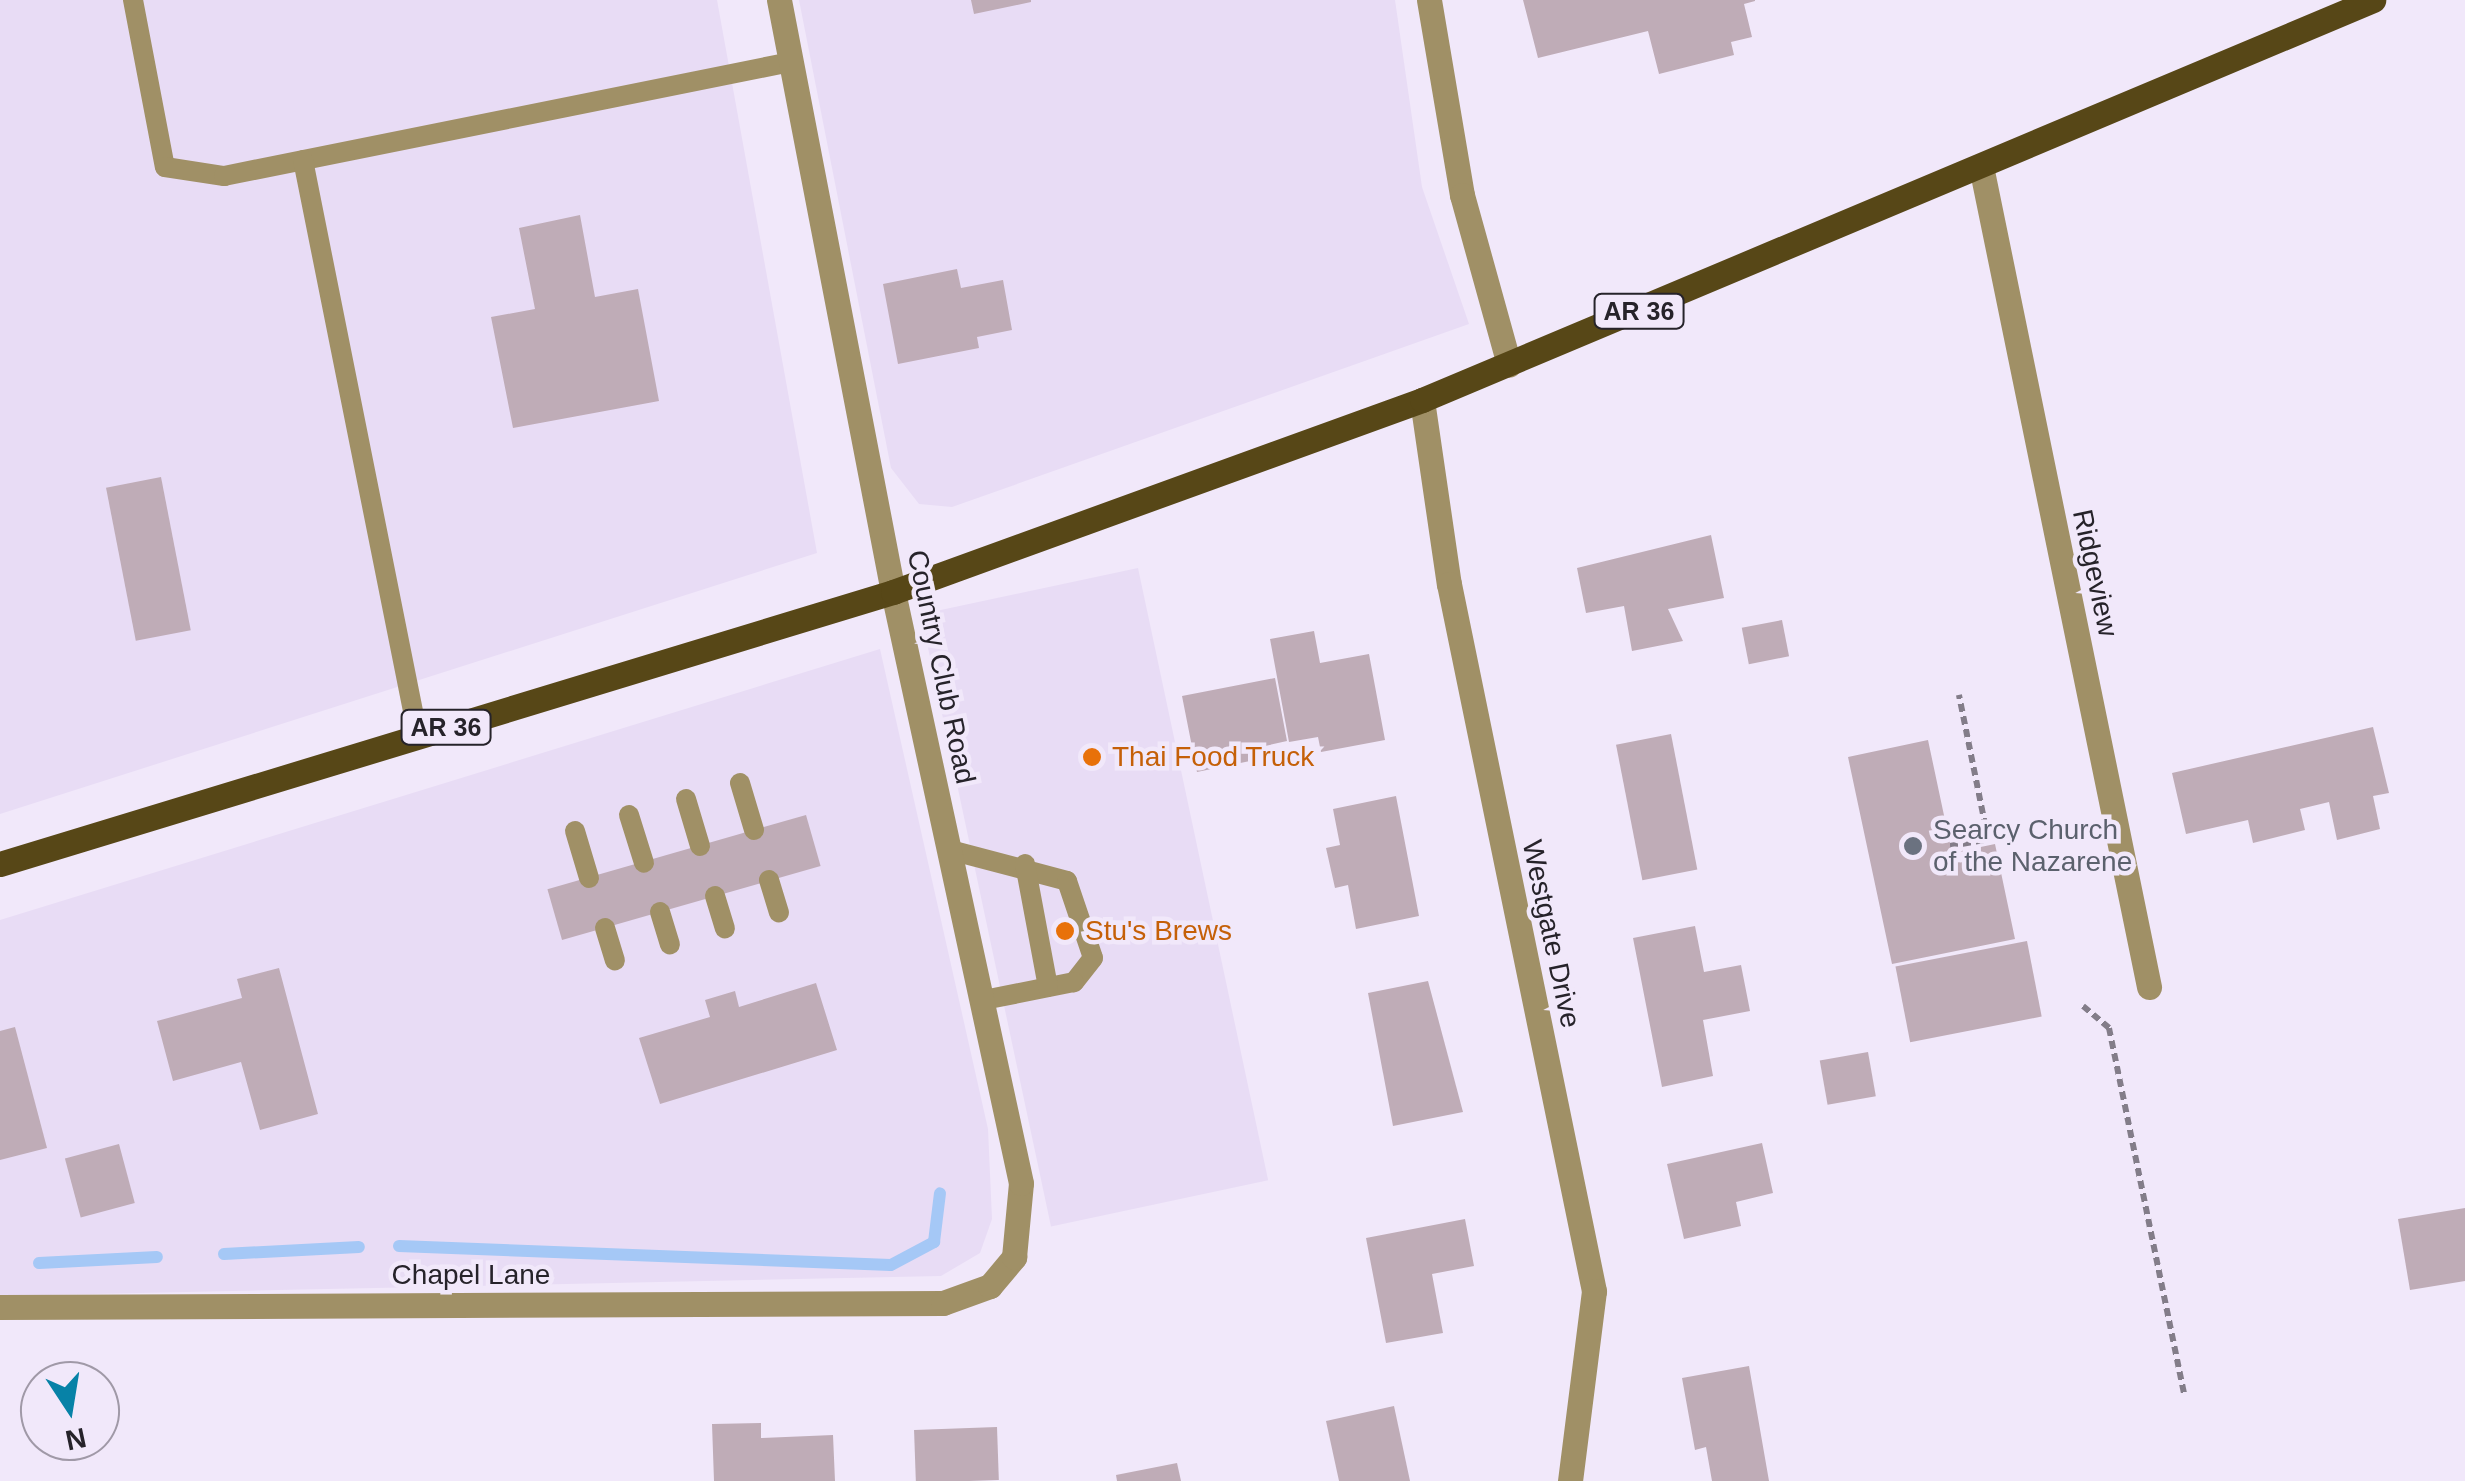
<!DOCTYPE html>
<html>
<head>
<meta charset="utf-8">
<style>
	body { margin:0 }
	#map { position:relative; width:2465px; height:1481px; overflow:hidden; background:#f1e8fa; font-family:Helvetica,sans-serif }
	div>[style] { position:absolute }
	.built>* { inset:0; background:#e8dcf5; transform-origin:0 0 }
	.stream>* { height:12px; margin:-6px; padding:0 6px; transform-origin:6px; border-radius:6px; background:#a5c8f6 }
	.building>* { inset:0; background:#bfacb7; transform-origin:0 0 }
	.path>* { height:6px; margin-top:-3px; transform-origin:0; background:repeating-linear-gradient(90deg,#837d89 0 8px,transparent 0 13px) }
	.service>* { height:20px; margin:-10px; padding:0 10px; transform-origin:10px; border-radius:10px; background:#a09066 }
	.minor>* { height:25px; margin:-12.5px; padding:0 12.5px; transform-origin:12.5px; border-radius:12.5px; background:#a09066 }
	.tertiary>* { height:25px; margin:-12.5px; padding:0 12.5px; transform-origin:12.5px; border-radius:12.5px; background:#a09066 }
	.primary>* { height:25px; margin:-12.5px; padding:0 12.5px; transform-origin:12.5px; border-radius:12.5px; background:#574717 }
	.dots>* { width:28px; height:28px; translate:-50% -50%; box-sizing:border-box; border:5px solid #f1e8fa; border-radius:50% }
	span { translate:-50% -50%; white-space:nowrap; text-align:center; line-height:1.15; -webkit-text-stroke:9px #f1e8fa; paint-order:stroke }
	.shield-label span { padding:2px 8px; background:#f1e8fa; border:2px solid; border-radius:8px; -webkit-text-stroke-width:0 }
	.shield-label { font-size:25px; color:#26232a; font-weight:700 }
	.street-label { font-size:28px; color:#26232a }
	.food-label { font-size:28px; color:#c56008 }
	.left { translate:0 -50%; text-align:left }
	.worship-label { font-size:28px; color:#5b616d }
	.north { position:absolute; left:20px; top:1361px; width:100px; height:100px; box-sizing:border-box; background:#f1e8fa; border:2px solid #a099a7; border-radius:50%; rotate:168deg; font-size:28px; font-weight:700; line-height:40px; text-align:center; color:#26232a }
	.north::after { content:''; display:block; margin:auto; width:35px; height:45px; background:#0782a7; clip-path:polygon(50% 0,100% 100%,50% 72%,0 100%) }
</style>
</head>
<body>
<div id="map">
	<div class="built">
		<div style="clip-path:polygon(0 0,717px 0,817px 553px,0 814px)"></div>
		<div style="clip-path:polygon(799px 0,1395px 0,1422px 187px,1469px 324px,952px 507px,919px 504px,891px 468px)"></div>
		<div style="left:1138px;top:568px;width:626px;height:222px;rotate:78deg"></div>
		<div style="clip-path:polygon(880px 649px,988px 1129px,992px 1219px,980px 1253px,941px 1276px,0 1296px,0 920px)"></div>
	</div>
	<div class="stream">
		<div style="left:399px;top:1246px;width:492px;rotate:2.2deg"></div>
		<div style="left:891px;top:1265px;width:49px;rotate:-28.1deg"></div>
		<div style="left:934px;top:1242px;width:49px;rotate:-83deg"></div>
		<div style="left:224px;top:1254px;width:135px;rotate:-3deg"></div>
		<div style="left:39px;top:1263px;width:118px;rotate:-2.9deg"></div>
	</div>
	<div class="building">
		<div style="clip-path:polygon(971px 0,1031px 0,1031px 2px,974px 14px)"></div>
		<div style="clip-path:polygon(1523px 0,1755px 0,1755px 1px,1744px 4px,1752px 37px,1731px 42px,1734px 55px,1659px 74px,1648px 31px,1538px 58px)"></div>
		<div style="clip-path:polygon(580px 215px,595px 297px,638px 289px,659px 401px,513px 428px,491px 317px,535px 309px,519px 228px)"></div>
		<div style="clip-path:polygon(957px 269px,961px 288px,1003px 280px,1012px 330px,977px 337px,979px 348px,898px 364px,883px 284px)"></div>
		<div style="left:161px;top:477px;width:156px;height:56px;rotate:79deg"></div>
		<div style="clip-path:polygon(1711px 535px,1724px 598px,1668px 609px,1683px 641px,1632px 651px,1624px 606px,1586px 613px,1577px 568px)"></div>
		<div style="left:1782px;top:620px;width:37px;height:41px;rotate:79deg"></div>
		<div style="clip-path:polygon(1314px 631px,1320px 663px,1369px 654px,1385px 740px,1321px 752px,1318px 737px,1289px 742px,1270px 639px)"></div>
		<div style="clip-path:polygon(1275px 678px,1287px 741px,1247px 750px,1250px 761px,1197px 772px,1182px 696px)"></div>
		<div style="clip-path:polygon(2373px 727px,2389px 793px,2373px 796px,2380px 829px,2337px 840px,2329px 802px,2300px 809px,2305px 830px,2253px 843px,2248px 820px,2186px 834px,2172px 773px)"></div>
		<div style="left:1671px;top:734px;width:138px;height:56px;rotate:79deg"></div>
		<div style="clip-path:polygon(1928px 740px,1952px 853px,1995px 844px,2015px 939px,1892px 964px,1848px 757px)"></div>
		<div style="clip-path:polygon(1396px 796px,1419px 916px,1356px 929px,1348px 885px,1335px 888px,1326px 848px,1340px 845px,1333px 809px)"></div>
		<div style="left:806px;top:815px;width:53px;height:269px;rotate:74deg"></div>
		<div style="clip-path:polygon(1695px 926px,1704px 972px,1741px 965px,1750px 1011px,1703px 1020px,1713px 1076px,1662px 1087px,1633px 938px)"></div>
		<div style="left:2027px;top:941px;width:77px;height:134px;rotate:79deg"></div>
		<div style="clip-path:polygon(279px 968px,318px 1114px,260px 1130px,241px 1062px,173px 1081px,157px 1021px,242px 998px,237px 979px)"></div>
		<div style="clip-path:polygon(1428px 981px,1463px 1112px,1393px 1126px,1368px 993px)"></div>
		<div style="clip-path:polygon(816px 983px,837px 1050px,660px 1104px,639px 1038px,710px 1017px,705px 1000px,735px 991px,739px 1007px)"></div>
		<div style="clip-path:polygon(15px 1027px,47px 1148px,0 1160px,0 1031px)"></div>
		<div style="left:1868px;top:1052px;width:45px;height:49px;rotate:80deg"></div>
		<div style="clip-path:polygon(1762px 1143px,1773px 1193px,1736px 1202px,1741px 1226px,1684px 1239px,1667px 1164px)"></div>
		<div style="left:119px;top:1144px;width:61px;height:56px;rotate:75deg"></div>
		<div style="clip-path:polygon(2465px 1208px,2465px 1281px,2410px 1290px,2398px 1219px)"></div>
		<div style="clip-path:polygon(1465px 1219px,1474px 1266px,1432px 1274px,1443px 1333px,1386px 1343px,1366px 1238px)"></div>
		<div style="clip-path:polygon(1749px 1366px,1769px 1481px,1712px 1481px,1706px 1447px,1695px 1450px,1682px 1378px)"></div>
		<div style="clip-path:polygon(1394px 1406px,1410px 1481px,1339px 1481px,1326px 1421px)"></div>
		<div style="clip-path:polygon(761px 1423px,761px 1438px,833px 1435px,835px 1481px,714px 1481px,712px 1424px)"></div>
		<div style="left:997px;top:1427px;width:53px;height:83px;rotate:88deg"></div>
		<div style="clip-path:polygon(1177px 1463px,1181px 1481px,1117px 1481px,1116px 1475px)"></div>
	</div>
	<div class="path">
		<div style="left:1950px;top:846px;width:39px;rotate:-10deg"></div>
		<div style="left:1988px;top:839px;width:147px;rotate:-101.4deg"></div>
		<div style="left:2083px;top:1006px;width:34px;rotate:40deg"></div>
		<div style="left:2109px;top:1028px;width:373px;rotate:78.4deg"></div>
	</div>
	<div class="service">
		<div style="left:133px;top:0;width:170px;rotate:79.2deg"></div>
		<div style="left:165px;top:167px;width:60px;rotate:8.7deg"></div>
		<div style="left:224px;top:176px;width:578px;rotate:-11.37deg"></div>
		<div style="left:303px;top:160px;width:587px;rotate:78.71deg"></div>
		<div style="left:740px;top:783px;width:49px;rotate:73.4deg"></div>
		<div style="left:686px;top:799px;width:49px;rotate:73.4deg"></div>
		<div style="left:629px;top:815px;width:50px;rotate:72.6deg"></div>
		<div style="left:575px;top:831px;width:49px;rotate:73.4deg"></div>
		<div style="left:950px;top:850px;width:121px;rotate:14.8deg"></div>
		<div style="left:1067px;top:881px;width:81px;rotate:71.3deg"></div>
		<div style="left:1093px;top:958px;width:31px;rotate:128deg"></div>
		<div style="left:1074px;top:982px;width:92px;rotate:168.7deg"></div>
		<div style="left:1025px;top:864px;width:125px;rotate:79.4deg"></div>
		<div style="left:769px;top:880px;width:34px;rotate:73deg"></div>
		<div style="left:715px;top:896px;width:34px;rotate:73deg"></div>
		<div style="left:660px;top:912px;width:34px;rotate:73deg"></div>
		<div style="left:605px;top:928px;width:34px;rotate:73deg"></div>
	</div>
	<div class="minor">
		<div style="left:1429px;top:0;width:198px;rotate:80.4deg"></div>
		<div style="left:1462px;top:195px;width:176px;rotate:74.5deg"></div>
		<div style="left:1982px;top:171px;width:833px;rotate:78.43deg"></div>
		<div style="left:1422px;top:400px;width:186px;rotate:81.7deg"></div>
		<div style="left:1449px;top:584px;width:722px;rotate:78.41deg"></div>
		<div style="left:1594px;top:1291px;width:192px;rotate:97.2deg"></div>
		<div style="left:0;top:1307px;width:943px;rotate:-0.24deg"></div>
		<div style="left:943px;top:1303px;width:50px;rotate:-19.9deg"></div>
		<div style="left:990px;top:1286px;width:38px;rotate:-50deg"></div>
		<div style="left:1014px;top:1257px;width:74px;rotate:-84.6deg"></div>
		<div style="left:1021px;top:1183px;width:605px;rotate:-102.22deg"></div>
	</div>
	<div class="tertiary">
		<div style="left:779px;top:0;width:603px;rotate:79.1deg"></div>
	</div>
	<div class="primary">
		<div style="left:0;top:864px;width:934px;rotate:-16.94deg"></div>
		<div style="left:893px;top:592px;width:563px;rotate:-19.95deg"></div>
		<div style="left:1422px;top:400px;width:1032px;rotate:-22.81deg"></div>
	</div>
	<div class="dots">
		<div style="left:1092px;top:757px;background:#e8710a"></div>
		<div style="left:1913px;top:846px;background:#6b7280"></div>
		<div style="left:1065px;top:931px;background:#e8710a"></div>
	</div>
	<div class="shield-label">
		<span style="left:1639px;top:311px">AR 36</span>
		<span style="left:446px;top:727px">AR 36</span>
	</div>
	<div class="street-label">
		<span style="left:2095px;top:573px;rotate:78deg">Ridgeview</span>
		<span style="left:941px;top:667px;rotate:78deg">Country Club Road</span>
		<span style="left:1551px;top:934px;rotate:78deg">Westgate Drive</span>
		<span style="left:471px;top:1275px">Chapel Lane</span>
	</div>
	<div class="food-label">
		<span class="left" style="left:1112px;top:757px">Thai Food Truck</span>
		<span class="left" style="left:1085px;top:931px">Stu's Brews</span>
	</div>
	<div class="worship-label">
		<span class="left" style="left:1933px;top:846px">Searcy Church<br>of the Nazarene</span>
	</div>
	<div class="north">N</div>
</div>
</body>
</html>
